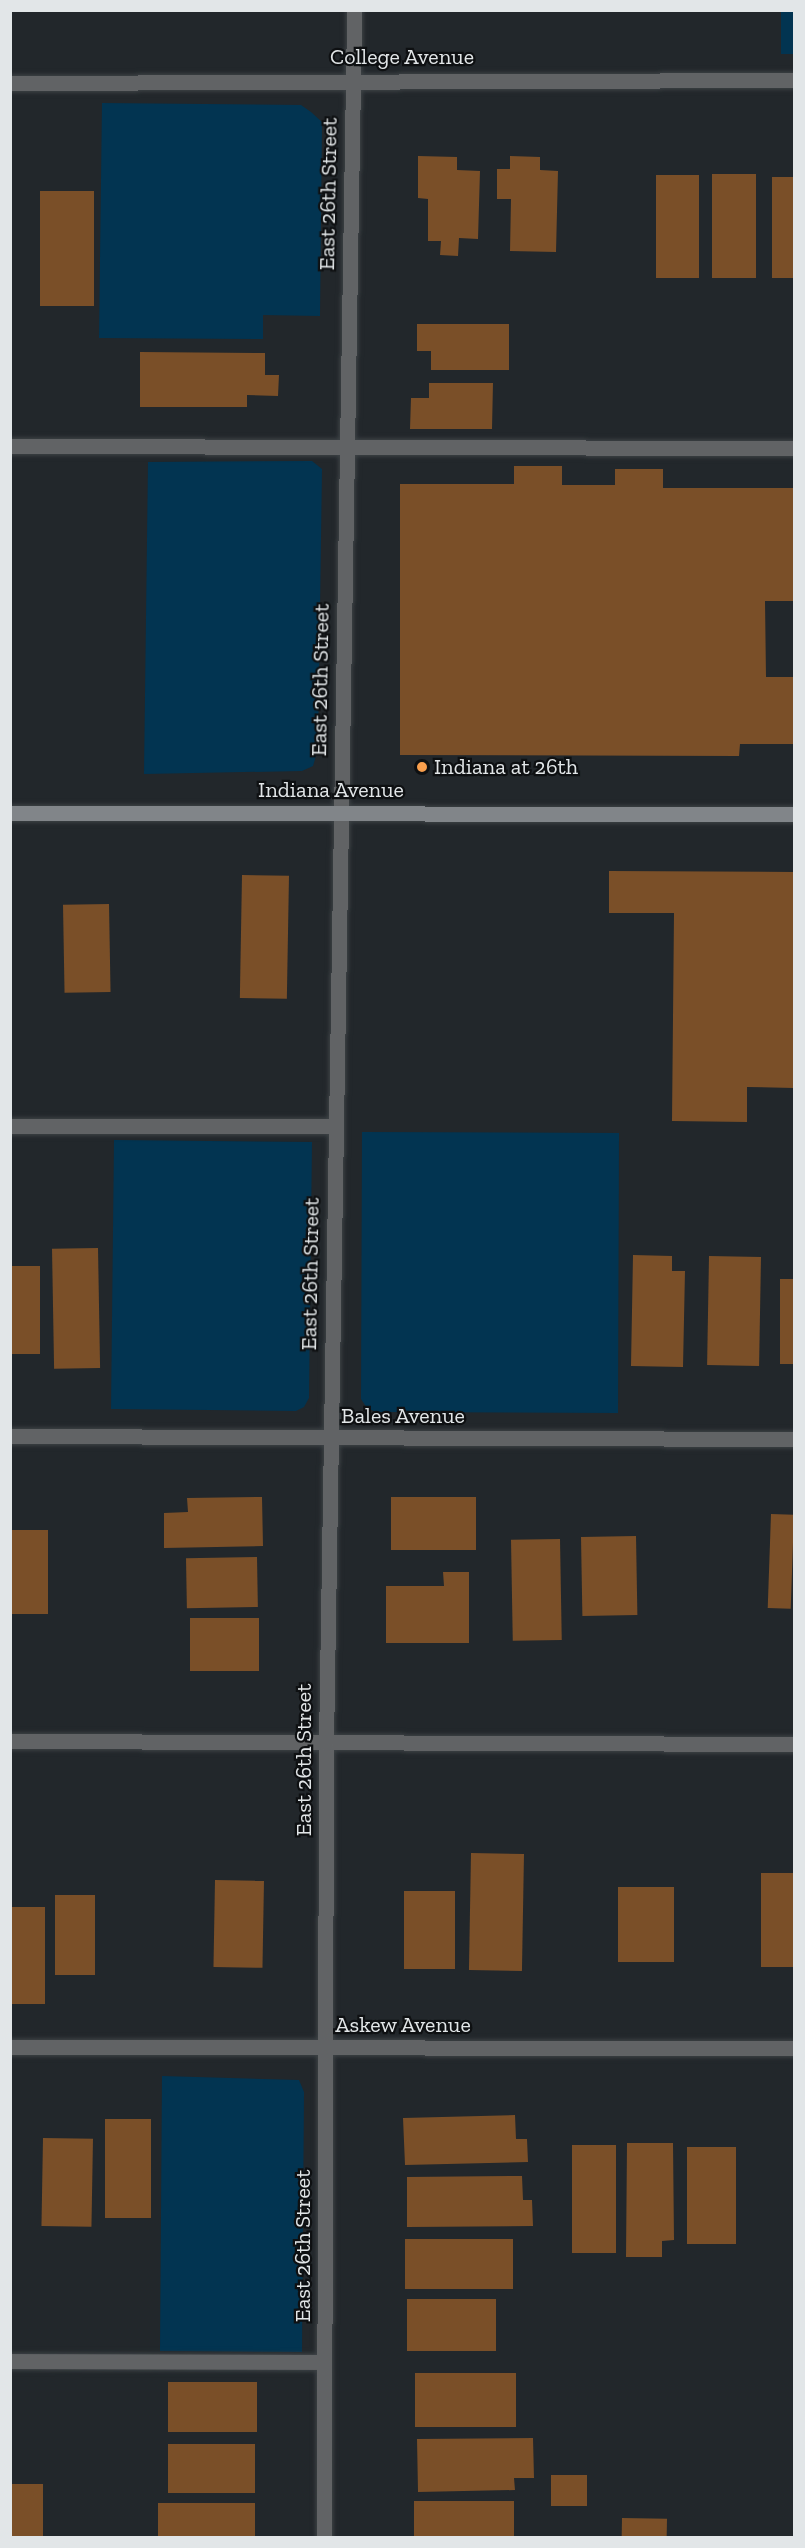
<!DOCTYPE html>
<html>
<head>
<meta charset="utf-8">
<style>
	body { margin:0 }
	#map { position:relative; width:805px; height:2548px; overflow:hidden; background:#22272b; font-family:"Zilla Slab",serif }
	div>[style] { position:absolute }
	.green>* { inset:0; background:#023451; transform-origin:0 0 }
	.building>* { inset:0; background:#7a4f28; transform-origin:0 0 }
	.roads { filter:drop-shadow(0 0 2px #3d4245) drop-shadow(0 0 2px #3d4245) }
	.lane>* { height:15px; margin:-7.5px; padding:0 7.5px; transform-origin:7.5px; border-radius:7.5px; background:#616365 }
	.street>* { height:15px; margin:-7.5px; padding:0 7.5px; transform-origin:7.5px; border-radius:7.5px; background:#616365 }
	.secondary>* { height:15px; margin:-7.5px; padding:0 7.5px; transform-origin:7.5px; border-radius:7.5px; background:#818589 }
	.dots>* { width:16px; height:16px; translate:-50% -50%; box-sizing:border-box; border:3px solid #0e1012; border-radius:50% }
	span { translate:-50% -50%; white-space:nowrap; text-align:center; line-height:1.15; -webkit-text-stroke:4.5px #0e1012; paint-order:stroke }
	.street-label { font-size:22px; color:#e2e6e8 }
	.poi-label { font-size:22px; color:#e2e6e8 }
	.left { translate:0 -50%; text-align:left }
	.frame { position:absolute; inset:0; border:12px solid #e2e6e8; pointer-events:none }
</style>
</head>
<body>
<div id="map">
	<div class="green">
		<div style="left:781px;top:11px;width:13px;height:43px"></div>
		<div style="clip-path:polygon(102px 103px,301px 105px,311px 112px,322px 122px,320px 316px,263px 315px,263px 339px,99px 338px)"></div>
		<div style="clip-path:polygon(312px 461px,322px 469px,318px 749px,313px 766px,302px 771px,144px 774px,148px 462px)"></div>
		<div style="clip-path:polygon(362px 1132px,619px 1133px,618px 1413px,376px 1412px,367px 1408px,361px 1399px)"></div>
		<div style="clip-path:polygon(114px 1140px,312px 1142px,309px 1398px,304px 1407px,296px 1411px,111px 1409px)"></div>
		<div style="clip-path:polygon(162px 2076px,299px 2080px,304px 2092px,302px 2352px,160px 2351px)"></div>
	</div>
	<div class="building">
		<div style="clip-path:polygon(418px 156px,457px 157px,457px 170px,480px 171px,478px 239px,459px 238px,458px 256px,440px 255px,441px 241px,428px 241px,428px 199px,418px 198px)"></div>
		<div style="clip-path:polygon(510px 156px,540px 157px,540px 170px,558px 171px,556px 252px,510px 251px,511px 199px,497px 199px,497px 169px,510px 169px)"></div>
		<div style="left:712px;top:174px;width:44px;height:104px"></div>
		<div style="left:656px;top:175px;width:43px;height:103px"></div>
		<div style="left:772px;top:177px;width:22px;height:101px"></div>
		<div style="left:40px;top:191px;width:54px;height:115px"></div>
		<div style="clip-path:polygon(417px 324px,509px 324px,509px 370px,431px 370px,431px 351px,417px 351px)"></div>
		<div style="clip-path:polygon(140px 352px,265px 353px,265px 375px,279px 375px,278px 396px,247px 395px,247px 407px,140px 407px)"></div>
		<div style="clip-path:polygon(429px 383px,493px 383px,492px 429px,410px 429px,411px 398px,429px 398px)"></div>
		<div style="clip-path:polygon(514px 466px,562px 466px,562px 485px,615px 485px,615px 469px,663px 469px,663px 488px,794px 488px,794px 601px,765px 601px,766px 677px,794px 677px,794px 744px,740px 744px,739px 756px,400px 755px,400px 484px,514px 484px)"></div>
		<div style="clip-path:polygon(609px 871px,794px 872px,794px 1088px,747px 1087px,747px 1122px,672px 1121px,674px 913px,609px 913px)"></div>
		<div style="left:242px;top:875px;width:47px;height:123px;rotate:1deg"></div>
		<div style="left:109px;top:904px;width:88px;height:46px;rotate:89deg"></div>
		<div style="left:98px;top:1248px;width:120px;height:46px;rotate:89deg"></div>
		<div style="clip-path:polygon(633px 1255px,672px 1256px,672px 1271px,685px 1271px,683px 1367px,631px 1366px)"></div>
		<div style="left:709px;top:1256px;width:52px;height:109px;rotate:1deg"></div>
		<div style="left:10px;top:1266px;width:30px;height:88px"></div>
		<div style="left:780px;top:1279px;width:14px;height:85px"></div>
		<div style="clip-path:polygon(262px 1497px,263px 1546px,164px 1548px,164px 1513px,188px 1512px,187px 1498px)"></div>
		<div style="left:391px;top:1497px;width:85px;height:53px"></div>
		<div style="left:771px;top:1514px;width:23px;height:94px;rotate:2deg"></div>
		<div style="left:10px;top:1530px;width:38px;height:84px"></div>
		<div style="left:636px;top:1536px;width:79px;height:55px;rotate:89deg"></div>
		<div style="left:560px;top:1539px;width:101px;height:49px;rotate:89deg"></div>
		<div style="left:257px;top:1557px;width:50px;height:71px;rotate:89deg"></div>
		<div style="clip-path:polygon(443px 1572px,469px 1572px,469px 1643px,386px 1643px,386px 1586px,444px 1586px)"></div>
		<div style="left:190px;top:1618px;width:69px;height:53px"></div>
		<div style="left:471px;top:1853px;width:53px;height:117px;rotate:1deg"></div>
		<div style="left:761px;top:1873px;width:33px;height:94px"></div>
		<div style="left:215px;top:1880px;width:49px;height:87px;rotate:1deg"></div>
		<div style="left:618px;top:1887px;width:56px;height:75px"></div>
		<div style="left:404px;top:1891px;width:51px;height:78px"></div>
		<div style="left:55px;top:1895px;width:40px;height:80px"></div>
		<div style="left:10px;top:1907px;width:35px;height:97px"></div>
		<div style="clip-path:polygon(515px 2115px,516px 2139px,527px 2139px,528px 2162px,405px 2165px,403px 2118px)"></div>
		<div style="left:105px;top:2119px;width:46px;height:99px"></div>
		<div style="left:43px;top:2138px;width:50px;height:88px;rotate:1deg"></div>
		<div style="clip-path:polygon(627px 2143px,673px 2143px,674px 2240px,662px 2241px,662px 2257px,626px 2257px)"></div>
		<div style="left:572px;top:2145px;width:44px;height:108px"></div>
		<div style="left:687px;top:2147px;width:49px;height:97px"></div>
		<div style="clip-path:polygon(522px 2176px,523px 2200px,532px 2200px,533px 2226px,407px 2227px,407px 2177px)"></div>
		<div style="left:513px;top:2239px;width:50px;height:108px;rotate:90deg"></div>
		<div style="left:407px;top:2299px;width:89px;height:52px"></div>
		<div style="left:516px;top:2373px;width:54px;height:101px;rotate:90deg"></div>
		<div style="left:168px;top:2382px;width:89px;height:50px"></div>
		<div style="clip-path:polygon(533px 2438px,534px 2478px,514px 2478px,515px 2490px,418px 2492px,417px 2439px)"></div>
		<div style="left:168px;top:2444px;width:87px;height:49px"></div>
		<div style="left:587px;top:2475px;width:31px;height:36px;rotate:90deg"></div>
		<div style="left:10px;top:2484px;width:33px;height:54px"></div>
		<div style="left:514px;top:2501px;width:37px;height:100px;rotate:90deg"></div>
		<div style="left:255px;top:2503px;width:35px;height:97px;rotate:90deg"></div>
		<div style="left:622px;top:2518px;width:45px;height:20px;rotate:1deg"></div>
	</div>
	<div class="roads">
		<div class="lane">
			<div style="left:10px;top:446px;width:784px;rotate:0.15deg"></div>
			<div style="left:10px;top:1126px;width:325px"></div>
			<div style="left:10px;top:1741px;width:784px;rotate:0.22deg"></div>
			<div style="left:10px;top:2361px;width:314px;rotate:0.2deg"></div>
		</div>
		<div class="street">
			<div style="left:10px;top:83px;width:784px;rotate:-0.22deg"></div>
			<div style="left:10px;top:1436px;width:784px;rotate:0.22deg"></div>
			<div style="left:10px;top:2047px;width:784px;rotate:0.07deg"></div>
			<div style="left:324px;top:2538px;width:795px;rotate:-89.86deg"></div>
			<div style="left:326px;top:1743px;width:1733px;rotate:-89.07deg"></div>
		</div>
		<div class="secondary">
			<div style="left:10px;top:813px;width:784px;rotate:0.07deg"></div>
		</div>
	</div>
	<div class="dots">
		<div style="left:422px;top:767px;background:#f99f4d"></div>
	</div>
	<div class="street-label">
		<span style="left:402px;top:57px">College Avenue</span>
		<span style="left:328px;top:194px;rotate:-89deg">East 26th Street</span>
		<span style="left:320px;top:680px;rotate:-89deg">East 26th Street</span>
		<span style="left:331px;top:790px">Indiana Avenue</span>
		<span style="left:310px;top:1274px;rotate:-89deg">East 26th Street</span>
		<span style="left:403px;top:1416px">Bales Avenue</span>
		<span style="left:304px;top:1760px;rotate:-90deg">East 26th Street</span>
		<span style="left:403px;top:2025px">Askew Avenue</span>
		<span style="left:303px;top:2246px;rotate:-90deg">East 26th Street</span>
	</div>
	<div class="poi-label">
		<span class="left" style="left:434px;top:767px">Indiana at 26th</span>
	</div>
	<div class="frame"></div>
</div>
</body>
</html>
